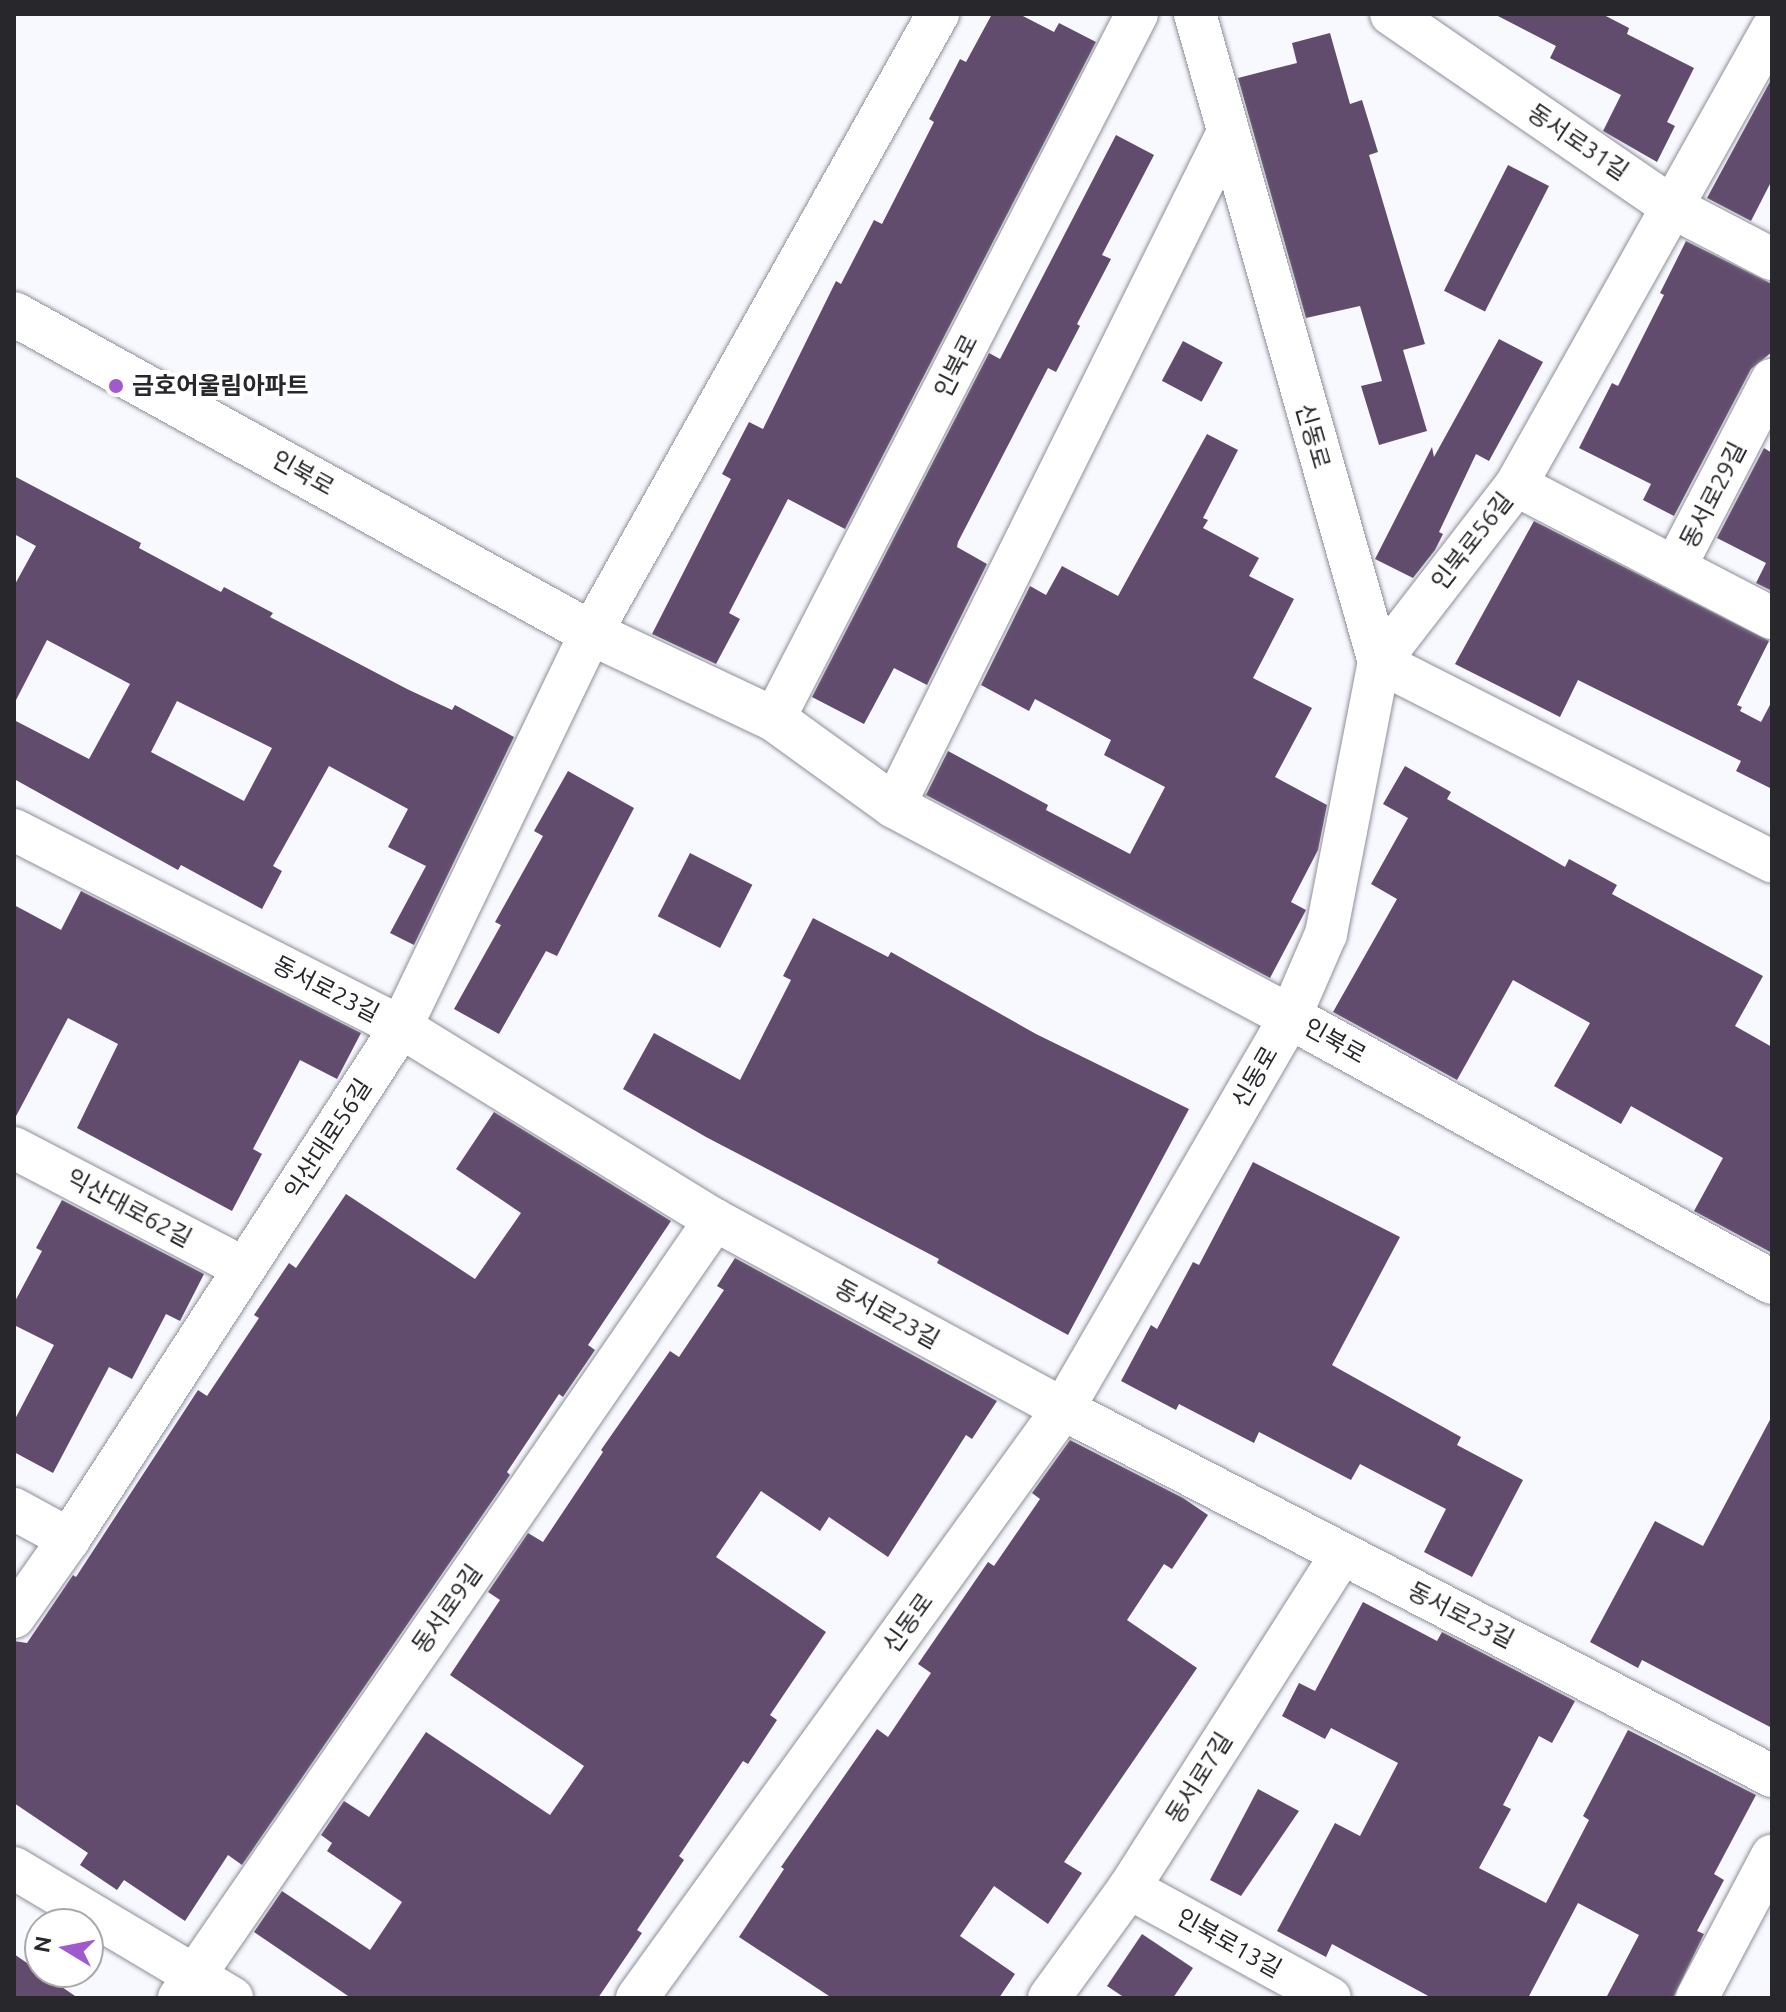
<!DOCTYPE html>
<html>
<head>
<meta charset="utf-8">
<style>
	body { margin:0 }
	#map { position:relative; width:1786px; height:2012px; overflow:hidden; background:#f8f9ff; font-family:Ubuntu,"Noto Sans KR",sans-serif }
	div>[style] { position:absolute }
	.building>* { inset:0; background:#614c6d; transform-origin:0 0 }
	.roads { filter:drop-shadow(0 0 2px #8e8f98) drop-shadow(0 0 2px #8e8f98) }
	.minor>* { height:42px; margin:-21px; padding:0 21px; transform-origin:21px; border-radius:21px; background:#fff }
	.tertiary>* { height:44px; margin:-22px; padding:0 22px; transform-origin:22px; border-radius:22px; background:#fff }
	.dots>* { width:22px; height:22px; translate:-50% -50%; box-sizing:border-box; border:4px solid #fff; border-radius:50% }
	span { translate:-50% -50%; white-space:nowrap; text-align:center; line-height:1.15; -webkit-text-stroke:8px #fff; paint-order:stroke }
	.street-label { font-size:24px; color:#28282c }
	.poi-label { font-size:24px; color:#28282c; font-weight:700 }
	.left { translate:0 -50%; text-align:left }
	.frame { position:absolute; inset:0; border:16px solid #28282c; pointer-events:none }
	.north { position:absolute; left:24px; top:1908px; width:80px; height:80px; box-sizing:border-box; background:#fff; border:2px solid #a9a9ab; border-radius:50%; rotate:280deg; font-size:22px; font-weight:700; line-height:32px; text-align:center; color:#28282c }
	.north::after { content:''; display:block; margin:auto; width:28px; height:36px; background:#a15ace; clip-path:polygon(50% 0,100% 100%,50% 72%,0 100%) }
</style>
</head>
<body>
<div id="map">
	<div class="building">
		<div style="clip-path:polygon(992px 14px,1019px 14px,1054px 32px,1059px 23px,1096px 42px,845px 529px,788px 499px,729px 613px,740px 619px,716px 664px,652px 634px,731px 479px,722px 474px,749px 422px,763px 429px,836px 281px,841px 284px,874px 220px,882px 224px,934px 122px,929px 119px,960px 59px,966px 62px)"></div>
		<div style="clip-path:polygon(1494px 14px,1602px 14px,1629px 28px,1627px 34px,1694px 68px,1667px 122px,1675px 126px,1657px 162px,1603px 131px,1621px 95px,1550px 58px,1556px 46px)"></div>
		<div style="clip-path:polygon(1330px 33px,1350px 104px,1362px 100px,1378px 152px,1369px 155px,1425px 344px,1403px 350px,1427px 431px,1379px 445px,1361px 386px,1382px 381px,1360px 306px,1306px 318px,1238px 78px,1297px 63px,1292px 43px)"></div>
		<div style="clip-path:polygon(1772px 78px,1772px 180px,1751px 221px,1707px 198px)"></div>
		<div style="clip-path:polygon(1116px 135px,1154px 155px,1102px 255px,1111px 259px,1077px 324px,1080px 326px,1056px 372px,1048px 368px,958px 542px,957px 547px,987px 564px,927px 685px,894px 668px,864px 724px,812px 697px,989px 353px,1000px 359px)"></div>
		<div style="left:1508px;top:165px;width:46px;height:141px;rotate:27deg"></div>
		<div style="clip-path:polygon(1686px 241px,1772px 284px,1772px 352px,1751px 369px,1674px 516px,1643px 500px,1651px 484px,1579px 448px,1612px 383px,1618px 386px,1664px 295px,1660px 293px)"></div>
		<div style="clip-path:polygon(1499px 339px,1543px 362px,1489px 461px,1476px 454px,1439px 532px,1443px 534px,1435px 550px,1413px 578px,1375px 559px,1432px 447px,1434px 457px)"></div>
		<div style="left:1183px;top:341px;width:45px;height:45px;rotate:28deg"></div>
		<div style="clip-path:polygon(1207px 434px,1238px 450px,1203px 518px,1208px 520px,1203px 528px,1259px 558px,1249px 576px,1294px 599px,1253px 678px,1312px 708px,1275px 777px,1327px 805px,1318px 850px,1291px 902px,1306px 910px,1270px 978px,926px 795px,948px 751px,1048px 805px,1046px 810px,1130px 854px,1165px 787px,1104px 755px,1111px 740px,1035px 699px,1029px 711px,981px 685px,1030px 586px,1046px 595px,1062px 566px,1118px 596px)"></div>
		<div style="clip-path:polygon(1764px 448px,1772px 453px,1772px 591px,1756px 583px,1766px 563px,1717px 538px)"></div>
		<div style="clip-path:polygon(evenodd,14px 476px,141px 543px,139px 548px,221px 592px,224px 587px,273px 613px,270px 617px,407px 689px,452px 710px,455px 705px,514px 737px,414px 945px,390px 933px,426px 866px,388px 847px,408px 809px,329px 766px,273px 866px,282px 871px,262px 909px,181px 865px,178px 870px,14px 779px,14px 720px,89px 759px,130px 684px,47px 640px,14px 704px,14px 586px,36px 546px,14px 534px,14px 476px,177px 701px,272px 748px,244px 801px,151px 752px,177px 701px)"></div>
		<div style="clip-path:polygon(1534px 521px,1769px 641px,1737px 705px,1742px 707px,1740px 711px,1761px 722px,1772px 701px,1772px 789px,1736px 771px,1741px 761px,1578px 680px,1560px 717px,1455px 664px)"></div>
		<div style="clip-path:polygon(1405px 766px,1451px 792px,1447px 799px,1565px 867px,1569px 859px,1617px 885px,1612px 894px,1763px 976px,1735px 1026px,1772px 1047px,1772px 1253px,1694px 1211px,1723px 1158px,1631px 1106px,1621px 1124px,1554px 1086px,1590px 1023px,1513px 980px,1457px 1080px,1333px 1012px,1397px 899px,1371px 884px,1408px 818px,1383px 804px)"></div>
		<div style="clip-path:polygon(568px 771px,634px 808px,557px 956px,546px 951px,499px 1034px,454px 1009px,501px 925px,495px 922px,543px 836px,534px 831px)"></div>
		<div style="left:690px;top:853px;width:70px;height:71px;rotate:27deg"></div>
		<div style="clip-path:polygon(81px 891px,361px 1033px,337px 1079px,300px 1060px,253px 1149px,262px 1154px,232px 1211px,77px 1128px,118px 1044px,68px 1018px,14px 1120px,14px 905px,61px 930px)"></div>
		<div style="clip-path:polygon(813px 918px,888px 957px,891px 952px,1036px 1034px,1189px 1109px,1068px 1335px,937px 1263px,939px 1259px,706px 1137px,623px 1089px,654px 1033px,740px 1080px,791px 980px,783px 976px)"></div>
		<div style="clip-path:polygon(494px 1112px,671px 1221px,588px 1345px,595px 1350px,563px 1397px,559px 1394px,507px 1472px,510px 1475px,242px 1865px,228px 1855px,185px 1921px,124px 1880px,117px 1890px,80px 1865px,88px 1853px,14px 1803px,14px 1641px,27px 1643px,73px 1575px,76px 1577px,198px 1390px,207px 1396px,259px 1318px,254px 1315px,289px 1263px,296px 1268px,346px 1194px,475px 1279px,521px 1213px,456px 1169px)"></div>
		<div style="clip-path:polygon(1253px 1162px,1400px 1237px,1332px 1365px,1461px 1437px,1457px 1445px,1523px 1480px,1472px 1577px,1424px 1552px,1446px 1509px,1360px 1464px,1351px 1480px,1259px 1432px,1254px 1443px,1179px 1404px,1176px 1410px,1121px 1381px,1151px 1325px,1157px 1329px,1193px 1262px,1199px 1265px)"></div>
		<div style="clip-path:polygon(62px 1200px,204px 1274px,180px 1321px,166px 1314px,132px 1379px,109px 1367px,53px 1473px,14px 1452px,14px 1421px,54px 1345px,14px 1325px,14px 1303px,42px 1251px,36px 1248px)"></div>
		<div style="clip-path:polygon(735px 1258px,997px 1401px,972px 1439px,966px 1435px,888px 1557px,829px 1517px,820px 1531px,761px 1491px,716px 1557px,826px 1632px,770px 1715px,777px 1720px,748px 1764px,743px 1761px,679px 1856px,684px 1860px,637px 1930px,642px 1933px,598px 1998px,351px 1998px,254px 1932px,282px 1891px,370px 1950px,402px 1902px,327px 1851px,332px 1843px,321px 1835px,344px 1801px,369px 1817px,426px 1732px,550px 1815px,584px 1766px,450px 1675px,500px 1600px,488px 1592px,528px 1533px,543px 1542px,603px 1452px,601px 1450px,670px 1351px,679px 1357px,724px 1290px,717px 1286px)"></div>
		<div style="clip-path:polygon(1772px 1416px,1772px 1728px,1642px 1660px,1638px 1668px,1590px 1642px,1655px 1521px,1703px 1546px)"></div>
		<div style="clip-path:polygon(1070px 1440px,1183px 1498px,1208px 1515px,1172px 1569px,1164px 1564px,1127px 1620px,1197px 1668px,1064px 1862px,1082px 1873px,1048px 1924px,994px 1886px,960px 1936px,1015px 1974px,999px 1998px,832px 1998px,739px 1937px,784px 1869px,781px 1867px,877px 1729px,888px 1737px,931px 1673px,918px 1664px,988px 1562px,994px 1566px,1040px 1499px,1032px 1493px)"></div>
		<div style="clip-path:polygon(1363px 1602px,1437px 1641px,1442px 1632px,1575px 1701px,1552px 1743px,1539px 1736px,1503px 1805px,1511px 1809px,1479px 1868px,1546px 1903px,1589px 1820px,1583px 1816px,1628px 1730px,1756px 1795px,1714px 1874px,1724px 1880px,1697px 1931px,1704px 1934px,1673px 1998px,1606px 1998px,1639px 1935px,1578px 1903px,1528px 1998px,1432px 1998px,1332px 1944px,1326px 1957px,1277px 1931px,1335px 1823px,1360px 1836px,1398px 1763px,1331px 1728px,1325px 1739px,1282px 1716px,1299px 1683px,1315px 1691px)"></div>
		<div style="clip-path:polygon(1258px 1789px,1299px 1811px,1241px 1896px,1210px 1880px)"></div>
		<div style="clip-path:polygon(1142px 1934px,1193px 1968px,1173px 1998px,1125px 1998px,1107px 1986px)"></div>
		<div style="clip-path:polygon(14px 1954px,40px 1972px,78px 1998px,14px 1998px)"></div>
	</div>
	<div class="roads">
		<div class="minor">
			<div style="left:1391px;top:14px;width:339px;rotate:34.5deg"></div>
			<div style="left:1670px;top:206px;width:115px;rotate:27.5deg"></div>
			<div style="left:1772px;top:29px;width:523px;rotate:119.31deg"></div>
			<div style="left:1516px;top:485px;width:224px;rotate:127.7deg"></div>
			<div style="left:1379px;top:662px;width:441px;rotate:26.9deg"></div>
			<div style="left:1516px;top:485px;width:288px;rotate:27.5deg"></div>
			<div style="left:1675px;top:567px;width:211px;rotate:-62.6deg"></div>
			<div style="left:774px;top:719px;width:793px;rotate:-62.76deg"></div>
			<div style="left:894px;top:806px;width:748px;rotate:-63.64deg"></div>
			<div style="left:14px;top:830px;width:434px;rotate:27deg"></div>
			<div style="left:401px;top:1027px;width:369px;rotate:31.6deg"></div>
			<div style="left:715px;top:1220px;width:396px;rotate:28.5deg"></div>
			<div style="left:1063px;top:1409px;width:798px;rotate:27.37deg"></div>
			<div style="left:14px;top:1148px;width:259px;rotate:27.6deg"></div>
			<div style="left:14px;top:1509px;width:63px;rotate:28.6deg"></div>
			<div style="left:14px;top:1617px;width:95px;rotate:-54.8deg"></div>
			<div style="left:69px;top:1539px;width:610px;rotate:-57.04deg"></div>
			<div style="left:401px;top:1027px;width:437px;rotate:-64.3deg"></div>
			<div style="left:591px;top:633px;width:710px;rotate:-60.73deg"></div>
			<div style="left:14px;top:1868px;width:254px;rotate:30.8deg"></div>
			<div style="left:1129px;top:1888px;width:229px;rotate:28.7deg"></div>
			<div style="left:179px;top:1998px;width:945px;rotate:-55.44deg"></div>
			<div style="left:637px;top:1998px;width:727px;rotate:-54.12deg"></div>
			<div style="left:1063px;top:1409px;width:453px;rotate:-59.9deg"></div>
			<div style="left:1290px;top:1017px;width:90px;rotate:-66.6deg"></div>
			<div style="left:1326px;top:934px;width:277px;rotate:-79deg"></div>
			<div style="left:1379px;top:662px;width:674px;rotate:-105.85deg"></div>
			<div style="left:1049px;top:1998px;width:136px;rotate:-54deg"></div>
			<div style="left:1129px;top:1888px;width:396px;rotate:-57.5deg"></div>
			<div style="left:1697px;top:1998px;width:161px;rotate:-62.2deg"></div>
		</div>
		<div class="tertiary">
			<div style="left:14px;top:314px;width:659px;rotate:28.94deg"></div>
			<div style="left:591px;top:633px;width:202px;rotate:25.2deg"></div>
			<div style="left:774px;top:719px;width:148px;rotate:35.9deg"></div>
			<div style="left:894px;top:806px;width:449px;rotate:28deg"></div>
			<div style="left:1290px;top:1017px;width:550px;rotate:28.8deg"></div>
		</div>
	</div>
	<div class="dots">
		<div style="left:116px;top:386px;background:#a15ace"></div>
	</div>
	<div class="street-label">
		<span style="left:1578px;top:142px;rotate:34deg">동서로31길</span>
		<span style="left:956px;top:366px;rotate:-63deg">인북로</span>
		<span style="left:1313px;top:436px;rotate:74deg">신동로</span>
		<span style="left:303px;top:473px;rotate:29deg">인북로</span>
		<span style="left:1713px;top:495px;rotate:-63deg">동서로29길</span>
		<span style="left:1472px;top:541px;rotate:-52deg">인북로56길</span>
		<span style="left:326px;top:989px;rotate:27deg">동서로23길</span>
		<span style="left:1335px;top:1041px;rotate:29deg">인북로</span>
		<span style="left:1255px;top:1077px;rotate:-60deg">신동로</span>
		<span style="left:328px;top:1139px;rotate:-57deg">익산대로56길</span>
		<span style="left:129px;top:1208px;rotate:28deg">익산대로62길</span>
		<span style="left:887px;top:1314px;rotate:29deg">동서로23길</span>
		<span style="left:447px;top:1609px;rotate:-55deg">동서로9길</span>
		<span style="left:1461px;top:1615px;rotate:27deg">동서로23길</span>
		<span style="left:908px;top:1623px;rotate:-54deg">신동로</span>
		<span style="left:1199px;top:1778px;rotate:-58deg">동서로7길</span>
		<span style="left:1229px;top:1943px;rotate:29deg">인북로13길</span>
	</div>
	<div class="poi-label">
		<span class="left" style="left:132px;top:386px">금호어울림아파트</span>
	</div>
	<div class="frame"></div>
	<div class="north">N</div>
</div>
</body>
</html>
